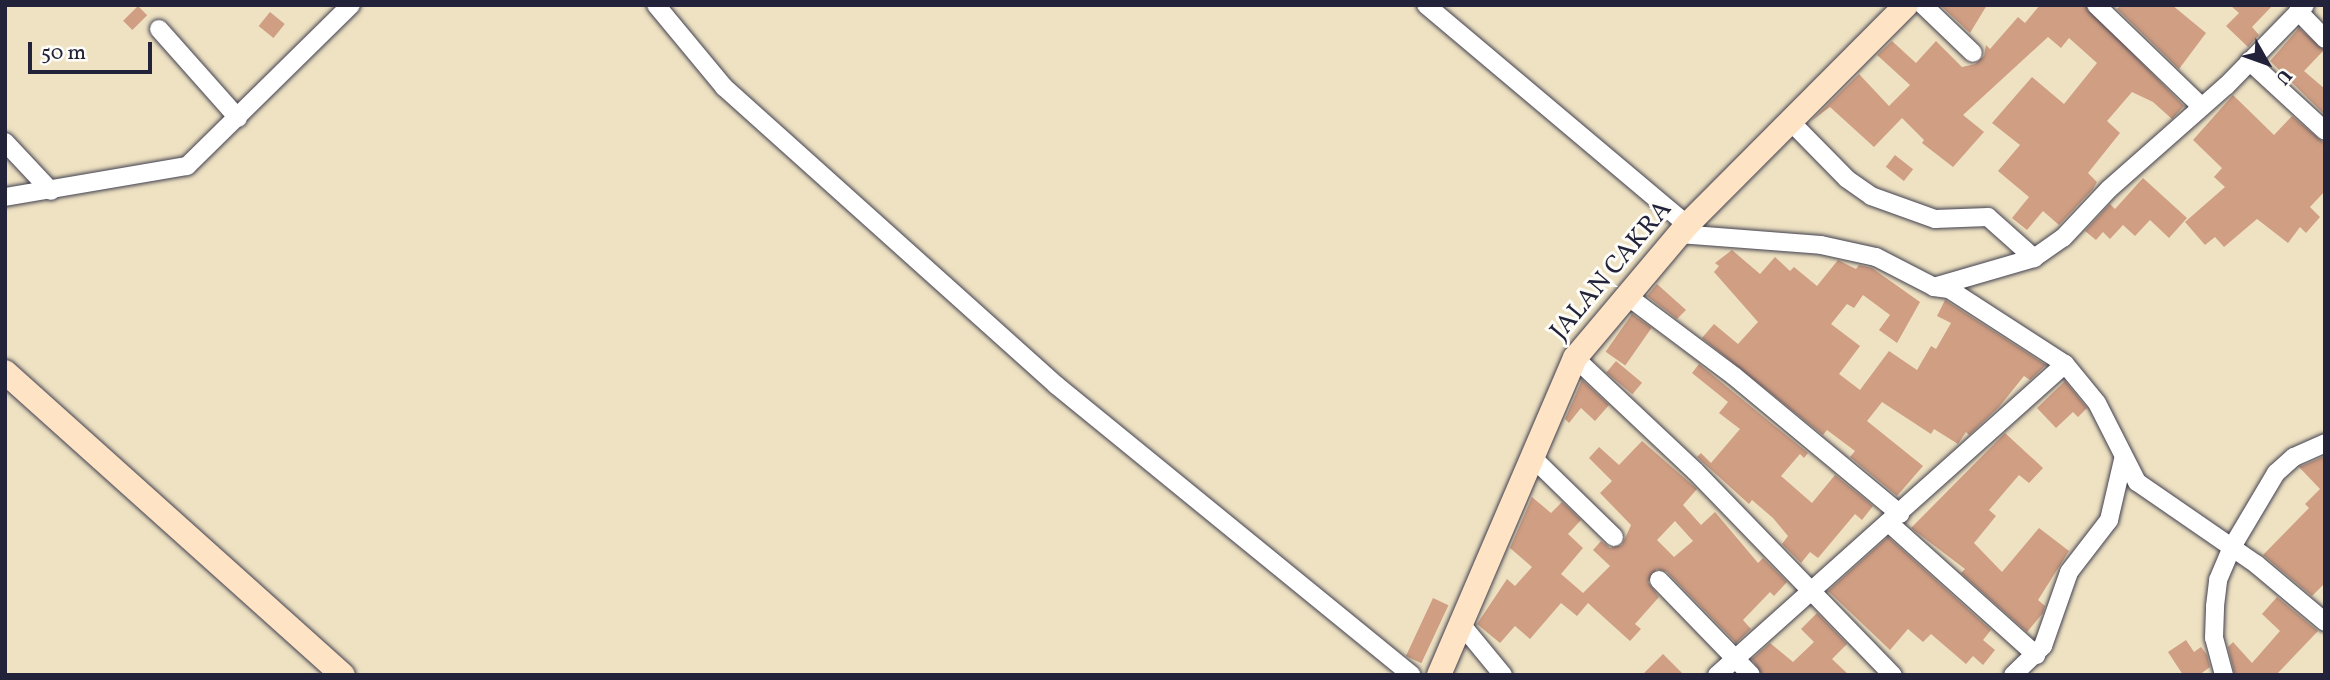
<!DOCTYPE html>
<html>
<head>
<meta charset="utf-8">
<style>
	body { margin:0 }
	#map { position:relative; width:2330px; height:680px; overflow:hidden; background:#eee2c2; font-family:Vollkorn,serif }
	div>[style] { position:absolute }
	.building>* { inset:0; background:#cf9e83; transform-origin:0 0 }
	.roads { filter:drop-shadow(0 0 2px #413f4f) drop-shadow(0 0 2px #413f4f) }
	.street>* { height:18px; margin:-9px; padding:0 9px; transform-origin:9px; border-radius:9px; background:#fff }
	.secondary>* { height:24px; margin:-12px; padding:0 12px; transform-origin:12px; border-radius:12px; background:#fee4c5 }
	span { translate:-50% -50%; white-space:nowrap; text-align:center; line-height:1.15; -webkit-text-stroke:6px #fdfcf7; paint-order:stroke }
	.street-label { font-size:26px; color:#22223b }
	.frame { position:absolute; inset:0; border:7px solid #22223b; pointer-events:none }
	.north { position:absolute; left:2232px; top:28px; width:70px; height:70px; -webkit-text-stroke:5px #fdfcf7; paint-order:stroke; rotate:130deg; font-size:19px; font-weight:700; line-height:28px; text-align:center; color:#22223b }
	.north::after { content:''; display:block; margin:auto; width:24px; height:32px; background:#22223b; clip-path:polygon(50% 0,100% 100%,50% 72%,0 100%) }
	.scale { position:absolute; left:28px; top:42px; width:124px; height:32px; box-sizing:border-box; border:4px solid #22223b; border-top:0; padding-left:9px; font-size:21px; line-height:24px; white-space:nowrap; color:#22223b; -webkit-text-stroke:5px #fdfcf7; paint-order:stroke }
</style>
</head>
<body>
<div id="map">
	<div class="building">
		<div style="clip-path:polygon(1940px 5px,1987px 5px,1970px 33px)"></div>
		<div style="clip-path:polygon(2040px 5px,2085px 5px,2184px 106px,2172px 119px,2153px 102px,2132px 92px,2107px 121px,2120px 133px,2088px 173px,2097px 182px,2093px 189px,2059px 225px,2043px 211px,2027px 230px,2012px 218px,2029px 197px,1998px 171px,2020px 145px,1992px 123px,2032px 77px,2064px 104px,2097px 63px,2069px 38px,2061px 48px,2048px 37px,1963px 115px,1984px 132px,1953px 167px,1922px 143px,1924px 140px,1902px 118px,1874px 147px,1830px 107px,1811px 121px,1859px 74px,1889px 106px,1910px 85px,1877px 55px,1892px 41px,1916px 63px,1936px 41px,1962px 67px,1975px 64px,1984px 56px,1986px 45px,1990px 49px,2018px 17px,2025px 23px)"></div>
		<div style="clip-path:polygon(2121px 5px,2172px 5px,2206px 33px,2179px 69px,2117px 9px)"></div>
		<div style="clip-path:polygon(2230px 5px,2273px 5px,2252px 27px,2259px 35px,2248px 47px,2226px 26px,2239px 13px)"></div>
		<div style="left:138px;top:6px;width:13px;height:21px;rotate:45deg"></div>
		<div style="left:270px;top:12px;width:19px;height:18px;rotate:39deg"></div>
		<div style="clip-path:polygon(2299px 28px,2324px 50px,2304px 71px,2325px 89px,2325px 115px,2270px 61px)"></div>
		<div style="clip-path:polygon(2233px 95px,2274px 135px,2292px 116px,2325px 144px,2325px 191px,2310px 207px,2320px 217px,2306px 233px,2300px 227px,2288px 243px,2257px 219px,2224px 247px,2215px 237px,2205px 245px,2185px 222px,2225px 187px,2214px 177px,2222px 168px,2193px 140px)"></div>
		<div style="left:1895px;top:155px;width:23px;height:15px;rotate:38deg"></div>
		<div style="clip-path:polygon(2143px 178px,2187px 218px,2169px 238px,2150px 220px,2135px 236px,2123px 225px,2110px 239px,2103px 232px,2096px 240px,2085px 231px,2110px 204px,2115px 209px)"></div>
		<div style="clip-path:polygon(1732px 250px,1760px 274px,1775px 257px,1790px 271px,1794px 267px,1817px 286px,1838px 260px,1856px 269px,1859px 265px,1872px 268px,1920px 302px,1897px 343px,1879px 330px,1890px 315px,1863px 295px,1854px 308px,1847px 304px,1831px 324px,1860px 346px,1839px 374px,1860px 390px,1889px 351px,1917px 370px,1931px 346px,1936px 349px,1951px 323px,1937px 316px,1945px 300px,2046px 365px,2030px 380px,2024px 376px,1999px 407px,1969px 435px,1966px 432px,1958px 444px,1934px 429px,1931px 434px,1882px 402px,1867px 421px,1923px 466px,1897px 496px,1850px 457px,1855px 451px,1827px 430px,1823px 435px,1702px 338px,1714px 324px,1738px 344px,1758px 322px,1714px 272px,1719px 266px,1715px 263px)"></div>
		<div style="clip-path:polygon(1657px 284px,1686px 310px,1677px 319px,1647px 296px)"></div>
		<div style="left:1632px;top:314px;width:24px;height:46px;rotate:35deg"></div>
		<div style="left:1616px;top:361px;width:34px;height:15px;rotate:40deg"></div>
		<div style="clip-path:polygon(1699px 364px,1808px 453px,1804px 458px,1800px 454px,1781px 476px,1812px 503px,1835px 475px,1873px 506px,1862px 520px,1855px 514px,1818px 558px,1810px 552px,1801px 563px,1782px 544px,1788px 536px,1773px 518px,1752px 500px,1749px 504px,1697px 457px,1701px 453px,1711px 463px,1740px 429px,1719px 413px,1728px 402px,1692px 373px)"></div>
		<div style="clip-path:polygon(1582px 380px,1609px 405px,1595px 421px,1581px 408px,1569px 423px,1565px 419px)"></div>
		<div style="clip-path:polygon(2065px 381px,2087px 408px,2078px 417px,2073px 412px,2056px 428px,2037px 408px)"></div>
		<div style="clip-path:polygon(2005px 433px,2043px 468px,2029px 483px,2019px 475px,1989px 510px,1996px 516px,1974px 543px,2002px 572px,2039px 528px,2069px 551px,2038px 600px,2045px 606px,2043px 613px,2027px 632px,1961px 573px,1965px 569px,1911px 528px)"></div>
		<div style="clip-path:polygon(evenodd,1642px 441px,1697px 489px,1683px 505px,1701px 525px,1715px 512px,1758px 563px,1763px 558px,1787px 582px,1774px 596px,1770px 592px,1743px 620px,1751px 629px,1736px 643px,1667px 572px,1657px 569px,1648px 582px,1659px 597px,1635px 624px,1641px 629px,1630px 641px,1588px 603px,1577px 616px,1561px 603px,1530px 639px,1515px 626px,1500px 643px,1477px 624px,1507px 579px,1515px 586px,1532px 567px,1510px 548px,1532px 497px,1551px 513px,1562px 502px,1581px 520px,1568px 534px,1583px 548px,1561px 574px,1583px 593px,1610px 566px,1593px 550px,1601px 541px,1610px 548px,1622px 545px,1631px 525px,1600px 493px,1612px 481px,1589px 458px,1599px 447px,1619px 465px,1642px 441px,1675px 521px,1693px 541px,1674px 557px,1657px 540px,1675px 521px)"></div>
		<div style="clip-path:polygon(2325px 456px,2325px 583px,2312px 596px,2263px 555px,2309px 508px,2305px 504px,2320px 489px,2299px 467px)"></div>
		<div style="clip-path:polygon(1888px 537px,1991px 630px,1983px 640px,1995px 650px,1983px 665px,1973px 656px,1966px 664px,1931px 634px,1923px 642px,1908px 629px,1890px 650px,1828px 591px)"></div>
		<div style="clip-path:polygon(2277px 597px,2318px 631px,2276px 675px,2235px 675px,2228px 647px,2233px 642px,2252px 663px,2280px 631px,2262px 614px)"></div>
		<div style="left:1433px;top:598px;width:17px;height:64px;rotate:25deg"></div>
		<div style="clip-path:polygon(1817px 613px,1847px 644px,1832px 659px,1849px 675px,1762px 675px,1752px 659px,1770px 643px,1793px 662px,1814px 642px,1801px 629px)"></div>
		<div style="clip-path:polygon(2186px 640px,2194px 652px,2201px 647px,2207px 655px,2210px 667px,2199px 675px,2183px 675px,2168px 652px)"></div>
		<div style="clip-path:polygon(1663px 654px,1684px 675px,1642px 675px)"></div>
	</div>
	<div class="roads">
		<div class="street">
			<div style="left:656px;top:5px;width:107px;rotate:50.3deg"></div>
			<div style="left:724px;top:87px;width:446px;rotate:41.9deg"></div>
			<div style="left:1056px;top:385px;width:459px;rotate:39.2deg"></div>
			<div style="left:1426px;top:5px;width:341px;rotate:40.1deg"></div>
			<div style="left:1923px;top:5px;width:69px;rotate:43.8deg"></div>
			<div style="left:2096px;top:5px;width:146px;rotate:43.9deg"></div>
			<div style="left:2298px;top:11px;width:39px;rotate:46deg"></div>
			<div style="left:159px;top:29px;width:119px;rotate:48.4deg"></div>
			<div style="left:2249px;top:61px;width:103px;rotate:42.6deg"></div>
			<div style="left:1792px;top:123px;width:78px;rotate:45.5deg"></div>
			<div style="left:1847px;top:179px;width:29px;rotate:35deg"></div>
			<div style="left:1871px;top:196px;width:68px;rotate:19.8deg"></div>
			<div style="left:1935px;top:219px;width:53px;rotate:-2.2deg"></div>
			<div style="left:1988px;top:217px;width:62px;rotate:41.7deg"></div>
			<div style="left:5px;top:142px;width:67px;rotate:46.8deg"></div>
			<div style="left:5px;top:197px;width:185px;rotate:-9.7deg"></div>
			<div style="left:187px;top:166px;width:230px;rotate:-44.5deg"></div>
			<div style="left:1679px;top:234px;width:142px;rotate:4.4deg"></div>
			<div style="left:1821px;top:245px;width:56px;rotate:12.3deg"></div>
			<div style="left:1876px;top:257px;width:65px;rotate:27.3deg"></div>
			<div style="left:1934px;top:287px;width:15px;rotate:8deg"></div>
			<div style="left:1949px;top:289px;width:138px;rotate:32.9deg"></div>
			<div style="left:2065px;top:364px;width:467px;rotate:138.2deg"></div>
			<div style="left:1934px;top:287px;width:104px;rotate:-16.2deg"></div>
			<div style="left:2034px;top:258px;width:35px;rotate:-35deg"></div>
			<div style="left:2063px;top:238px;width:67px;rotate:-46.8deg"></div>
			<div style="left:2109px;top:189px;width:156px;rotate:-41.4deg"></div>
			<div style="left:2226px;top:86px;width:113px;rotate:-45.7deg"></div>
			<div style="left:1626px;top:295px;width:135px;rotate:36.9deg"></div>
			<div style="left:1734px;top:376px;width:216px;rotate:39.7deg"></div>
			<div style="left:1575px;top:358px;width:165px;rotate:43.3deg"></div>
			<div style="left:1695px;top:471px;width:284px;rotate:45.9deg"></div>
			<div style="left:2065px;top:364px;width:50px;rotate:50.6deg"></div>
			<div style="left:2097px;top:403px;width:89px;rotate:63.1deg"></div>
			<div style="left:2137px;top:482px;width:145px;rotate:34.6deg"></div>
			<div style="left:2256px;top:564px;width:90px;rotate:40deg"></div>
			<div style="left:1531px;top:456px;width:116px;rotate:44.3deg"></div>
			<div style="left:1889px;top:523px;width:198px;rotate:41.9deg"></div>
			<div style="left:1659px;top:580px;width:132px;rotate:45.9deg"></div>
			<div style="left:1461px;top:624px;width:66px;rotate:50.5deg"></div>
			<div style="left:2013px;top:675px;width:42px;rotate:-44deg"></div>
			<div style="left:2043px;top:646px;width:78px;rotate:-70.6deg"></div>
			<div style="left:2069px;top:572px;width:66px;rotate:-52.4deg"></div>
			<div style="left:2109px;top:520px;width:62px;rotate:-76.9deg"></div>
			<div style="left:2224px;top:675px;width:38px;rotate:-105deg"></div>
			<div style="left:2214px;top:638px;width:32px;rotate:-88deg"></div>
			<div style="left:2215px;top:606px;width:26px;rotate:-83deg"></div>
			<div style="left:2218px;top:580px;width:36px;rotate:-67deg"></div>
			<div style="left:2232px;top:547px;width:86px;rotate:-59.3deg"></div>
			<div style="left:2276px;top:473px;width:24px;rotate:-42deg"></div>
			<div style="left:2294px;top:457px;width:34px;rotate:-24deg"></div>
		</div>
		<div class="secondary">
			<div style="left:5px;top:372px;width:454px;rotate:41.9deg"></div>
			<div style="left:1439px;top:675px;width:345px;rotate:-66.8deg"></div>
			<div style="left:1575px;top:358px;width:174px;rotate:-49.9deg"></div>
			<div style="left:1687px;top:225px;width:310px;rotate:-45.1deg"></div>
		</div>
	</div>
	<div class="street-label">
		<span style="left:1612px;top:271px;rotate:-50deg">JALAN CAKRA</span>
	</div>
	<div class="frame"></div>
	<div class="north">U</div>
	<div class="scale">50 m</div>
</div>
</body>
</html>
